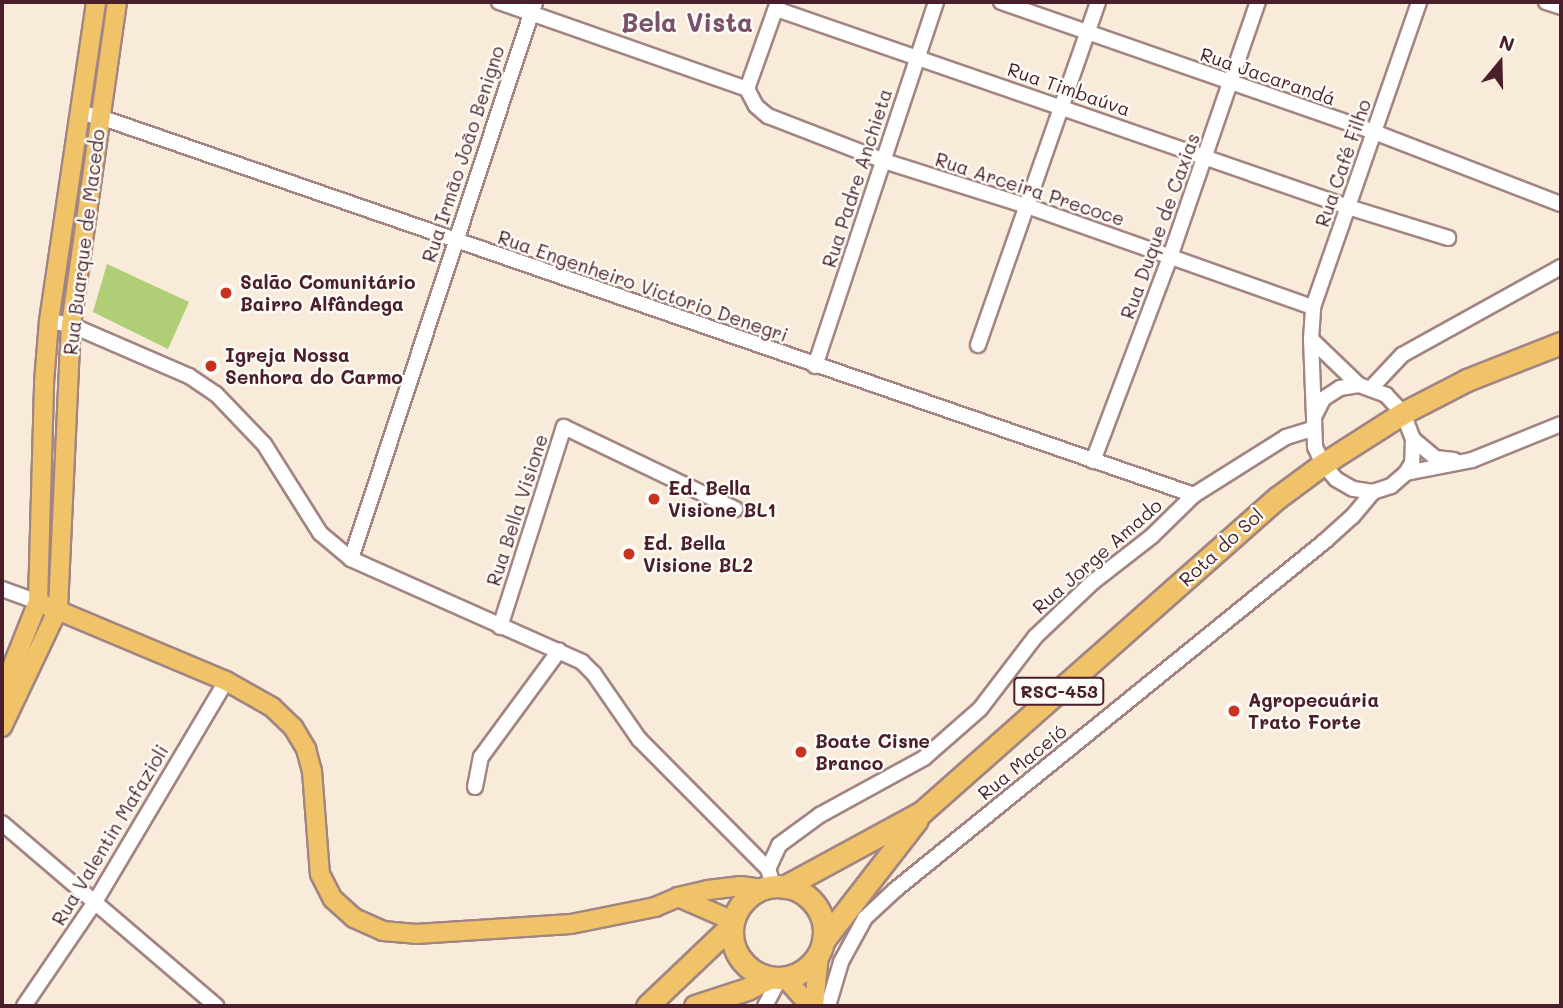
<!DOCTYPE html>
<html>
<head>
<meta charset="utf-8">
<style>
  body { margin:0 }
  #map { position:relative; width:1563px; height:1008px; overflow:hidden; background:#f9ebd9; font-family:Mali,sans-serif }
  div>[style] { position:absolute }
  .green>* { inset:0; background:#b0ce75 }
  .roads { filter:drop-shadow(2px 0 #a28582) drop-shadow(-2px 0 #a28582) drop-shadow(0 2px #a28582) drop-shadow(0 -2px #a28582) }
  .minor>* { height:14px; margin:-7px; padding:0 7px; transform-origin:7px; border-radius:7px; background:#fff }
  .major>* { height:18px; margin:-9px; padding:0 9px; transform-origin:9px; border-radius:9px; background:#f1c369 }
  .highway>* { height:21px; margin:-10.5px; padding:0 10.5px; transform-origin:10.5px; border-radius:10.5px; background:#f1c369 }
  .highway>.ring { margin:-10.5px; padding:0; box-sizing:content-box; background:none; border:21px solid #f1c369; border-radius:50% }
  .dots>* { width:19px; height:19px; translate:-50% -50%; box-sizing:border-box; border:4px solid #fdfcf7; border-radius:50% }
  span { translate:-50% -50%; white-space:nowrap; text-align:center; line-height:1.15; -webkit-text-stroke:5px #fdfcf7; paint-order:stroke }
  .shield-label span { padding:2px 5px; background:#fdfcf7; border:2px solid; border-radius:5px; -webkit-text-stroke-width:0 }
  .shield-label { font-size:18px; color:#4a1f2b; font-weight:700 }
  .street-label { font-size:19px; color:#4a1f2b }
  .poi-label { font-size:19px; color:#4a1f2b; font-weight:700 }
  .left { translate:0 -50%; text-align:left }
  .district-label { font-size:26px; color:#79516b; font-weight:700 }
  .frame { position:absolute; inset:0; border:4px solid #4a1f2b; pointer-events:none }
  .north { position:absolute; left:1465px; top:28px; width:70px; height:70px; -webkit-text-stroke:5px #fdfcf7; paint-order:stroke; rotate:19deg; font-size:19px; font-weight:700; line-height:28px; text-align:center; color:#4a1f2b }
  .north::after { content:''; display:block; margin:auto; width:24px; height:32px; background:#4a1f2b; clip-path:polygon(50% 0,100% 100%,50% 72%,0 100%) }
</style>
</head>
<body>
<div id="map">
  <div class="green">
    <i style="clip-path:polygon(107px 264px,189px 302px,168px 349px,93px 312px)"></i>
  </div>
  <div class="roads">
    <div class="minor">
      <i style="left:499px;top:2px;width:263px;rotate:19.3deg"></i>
      <i style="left:1001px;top:2px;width:395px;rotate:19.2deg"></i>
      <i style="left:1374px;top:132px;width:200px;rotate:21.1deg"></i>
      <i style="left:1546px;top:2px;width:16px;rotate:18deg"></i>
      <i style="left:776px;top:9px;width:605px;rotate:19.09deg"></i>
      <i style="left:1348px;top:207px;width:105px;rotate:17.2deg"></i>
      <i style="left:747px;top:89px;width:19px;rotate:62deg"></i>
      <i style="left:756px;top:106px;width:16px;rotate:40deg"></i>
      <i style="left:768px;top:116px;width:124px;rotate:21.2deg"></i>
      <i style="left:884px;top:161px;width:150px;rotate:17.5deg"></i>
      <i style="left:1027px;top:206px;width:303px;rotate:19.5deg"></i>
      <i style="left:747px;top:89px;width:92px;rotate:-70.4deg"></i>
      <i style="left:80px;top:113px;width:20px;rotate:11deg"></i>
      <i style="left:100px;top:117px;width:1157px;rotate:19.06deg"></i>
      <i style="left:49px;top:321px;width:22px;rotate:10deg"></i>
      <i style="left:71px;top:325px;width:129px;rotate:23.4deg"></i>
      <i style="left:189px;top:376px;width:32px;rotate:34deg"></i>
      <i style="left:216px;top:394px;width:69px;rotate:46.2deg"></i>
      <i style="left:264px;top:444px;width:105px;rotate:57.8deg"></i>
      <i style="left:320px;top:533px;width:40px;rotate:40deg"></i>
      <i style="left:351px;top:559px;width:253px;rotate:24deg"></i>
      <i style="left:582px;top:662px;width:17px;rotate:45deg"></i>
      <i style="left:594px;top:674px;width:79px;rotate:55.3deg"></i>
      <i style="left:639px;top:739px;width:183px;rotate:45.2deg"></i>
      <i style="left:768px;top:869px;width:19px;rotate:72deg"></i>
      <i style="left:1311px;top:339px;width:66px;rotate:43.8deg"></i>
      <i style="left:978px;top:345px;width:363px;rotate:-70.7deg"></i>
      <i style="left:815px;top:366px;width:384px;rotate:-71.6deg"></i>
      <i style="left:1359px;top:385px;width:29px;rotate:20deg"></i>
      <i style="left:1386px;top:395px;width:25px;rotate:47deg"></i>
      <i style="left:1403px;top:413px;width:28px;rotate:69deg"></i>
      <i style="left:1413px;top:439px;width:24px;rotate:92deg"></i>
      <i style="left:1412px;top:463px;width:12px;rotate:121deg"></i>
      <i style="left:1406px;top:473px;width:20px;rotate:139deg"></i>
      <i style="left:1391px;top:486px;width:19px;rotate:162deg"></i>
      <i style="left:1373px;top:492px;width:20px;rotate:-171deg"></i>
      <i style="left:1353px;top:489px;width:20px;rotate:-150deg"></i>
      <i style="left:1336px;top:479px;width:20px;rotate:-131deg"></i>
      <i style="left:1323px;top:464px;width:19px;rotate:-115deg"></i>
      <i style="left:1315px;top:447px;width:30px;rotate:-92deg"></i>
      <i style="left:1314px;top:417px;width:20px;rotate:-63deg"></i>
      <i style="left:1323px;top:399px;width:20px;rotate:-33deg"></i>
      <i style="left:1340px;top:388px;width:19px;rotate:-9deg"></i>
      <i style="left:1372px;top:387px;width:44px;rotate:-46.8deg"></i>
      <i style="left:1402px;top:355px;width:182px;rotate:-29deg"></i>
      <i style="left:1314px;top:417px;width:78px;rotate:-92.2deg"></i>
      <i style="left:1311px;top:339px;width:32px;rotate:-86deg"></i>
      <i style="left:1313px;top:307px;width:323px;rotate:-70.8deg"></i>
      <i style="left:1413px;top:439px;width:30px;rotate:40deg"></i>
      <i style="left:1436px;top:458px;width:18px;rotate:6deg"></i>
      <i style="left:1093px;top:461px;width:218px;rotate:-69.3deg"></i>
      <i style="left:1170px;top:257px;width:270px;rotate:-71deg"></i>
      <i style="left:1406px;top:473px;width:67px;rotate:-11.1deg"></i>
      <i style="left:1472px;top:460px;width:96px;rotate:-22deg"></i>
      <i style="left:351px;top:559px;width:587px;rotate:-71.72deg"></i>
      <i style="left:2px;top:589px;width:38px;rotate:20deg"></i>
      <i style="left:500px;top:627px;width:210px;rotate:-72.3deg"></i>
      <i style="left:564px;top:427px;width:190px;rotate:25.6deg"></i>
      <i style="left:475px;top:787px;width:31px;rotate:-79deg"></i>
      <i style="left:481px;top:757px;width:132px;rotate:-53.7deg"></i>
      <i style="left:2px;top:823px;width:282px;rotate:40.5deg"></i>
      <i style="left:768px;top:869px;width:26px;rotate:-65deg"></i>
      <i style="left:779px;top:845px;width:51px;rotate:-36.2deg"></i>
      <i style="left:820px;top:815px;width:119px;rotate:-28.7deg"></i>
      <i style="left:924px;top:758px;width:74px;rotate:-41.2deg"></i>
      <i style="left:980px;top:709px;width:91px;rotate:-52.6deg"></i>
      <i style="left:1035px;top:637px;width:80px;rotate:-43.5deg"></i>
      <i style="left:1093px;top:582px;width:75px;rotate:-37.9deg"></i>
      <i style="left:1152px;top:536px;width:59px;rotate:-44.3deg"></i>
      <i style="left:1194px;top:495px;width:109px;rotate:-32.2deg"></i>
      <i style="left:1286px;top:437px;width:28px;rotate:-17deg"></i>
      <i style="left:24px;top:1006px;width:126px;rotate:-55.7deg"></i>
      <i style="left:95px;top:902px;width:257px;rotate:-59.3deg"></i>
      <i style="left:765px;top:1006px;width:32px;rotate:-62deg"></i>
      <i style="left:828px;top:1006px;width:46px;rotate:-73.5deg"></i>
      <i style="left:841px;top:962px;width:50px;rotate:-61.4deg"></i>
      <i style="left:865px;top:918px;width:41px;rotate:-43deg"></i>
      <i style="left:895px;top:890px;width:554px;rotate:-39.06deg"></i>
      <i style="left:1325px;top:541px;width:36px;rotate:-42deg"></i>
      <i style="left:1352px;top:517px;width:33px;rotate:-50deg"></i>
    </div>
    <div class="major">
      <i style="left:38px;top:602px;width:204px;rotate:22.8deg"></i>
      <i style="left:226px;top:681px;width:53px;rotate:29.5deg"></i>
      <i style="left:272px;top:707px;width:29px;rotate:44deg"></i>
      <i style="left:293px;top:727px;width:26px;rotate:59deg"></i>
      <i style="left:306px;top:749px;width:23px;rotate:75deg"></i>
      <i style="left:312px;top:771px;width:103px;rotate:85.6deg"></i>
      <i style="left:320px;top:874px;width:28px;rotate:63deg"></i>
      <i style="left:333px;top:899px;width:28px;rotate:42deg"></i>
      <i style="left:354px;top:918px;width:32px;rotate:24deg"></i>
      <i style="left:383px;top:931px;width:33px;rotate:5deg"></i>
      <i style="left:416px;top:934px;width:155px;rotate:-3.7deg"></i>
      <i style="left:571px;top:924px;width:86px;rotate:-11.4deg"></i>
      <i style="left:655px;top:907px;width:25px;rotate:-23deg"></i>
      <i style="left:678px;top:897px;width:31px;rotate:-13deg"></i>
      <i style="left:708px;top:890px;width:33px;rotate:-7deg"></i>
      <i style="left:741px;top:886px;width:22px;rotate:8deg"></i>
      <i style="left:2px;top:692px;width:97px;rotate:-68.2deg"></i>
      <i style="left:38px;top:602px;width:220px;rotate:-88.4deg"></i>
      <i style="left:44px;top:382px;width:61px;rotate:-85.3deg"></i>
      <i style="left:49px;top:321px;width:322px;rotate:-81.6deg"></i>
      <i style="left:2px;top:727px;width:131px;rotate:-64.6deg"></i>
      <i style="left:58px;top:609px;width:284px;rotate:-87.4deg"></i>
      <i style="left:71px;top:325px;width:326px;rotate:-81.9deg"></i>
      <i style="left:678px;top:897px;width:60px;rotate:23.6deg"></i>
      <i style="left:785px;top:978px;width:38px;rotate:48deg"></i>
      <i style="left:814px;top:1006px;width:52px;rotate:-84.5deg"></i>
    </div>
    <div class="highway">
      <i class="ring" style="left:732px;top:886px;width:71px;height:71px"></i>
      <i style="left:784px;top:887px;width:157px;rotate:-28.5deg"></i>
      <i style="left:922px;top:812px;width:474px;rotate:-41.5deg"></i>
      <i style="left:1277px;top:498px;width:57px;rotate:-36.5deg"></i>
      <i style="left:1323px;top:464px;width:95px;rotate:-32.5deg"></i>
      <i style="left:1403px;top:413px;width:72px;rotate:-27.3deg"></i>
      <i style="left:1467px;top:380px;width:101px;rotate:-21.5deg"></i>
      <i style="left:823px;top:941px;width:153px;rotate:-52.2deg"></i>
      <i style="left:647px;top:1006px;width:117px;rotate:-43.6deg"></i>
      <i style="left:695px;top:1006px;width:55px;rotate:-18.1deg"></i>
      <i style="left:747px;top:989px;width:25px;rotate:-27deg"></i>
    </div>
  </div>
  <div class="dots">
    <i style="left:226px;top:293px;background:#c8321e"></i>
    <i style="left:211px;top:366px;background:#c8321e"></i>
    <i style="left:654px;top:499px;background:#c8321e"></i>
    <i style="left:629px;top:554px;background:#c8321e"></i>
    <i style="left:1234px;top:711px;background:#c8321e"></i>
    <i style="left:801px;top:752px;background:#c8321e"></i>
  </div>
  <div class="shield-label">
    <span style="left:1059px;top:691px">RSC-453</span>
  </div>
  <div class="street-label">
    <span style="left:1268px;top:76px;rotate:19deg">Rua Jacarandá</span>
    <span style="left:1069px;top:89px;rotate:19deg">Rua Timbaúva</span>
    <span style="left:463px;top:154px;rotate:-72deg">Rua Irmão João Benigno</span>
    <span style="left:1343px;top:163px;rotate:-71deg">Rua Café Filho</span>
    <span style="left:857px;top:178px;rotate:-72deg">Rua Padre Anchieta</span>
    <span style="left:1030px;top:189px;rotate:18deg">Rua Arceira Precoce</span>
    <span style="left:1160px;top:226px;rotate:-70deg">Rua Duque de Caxias</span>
    <span style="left:84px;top:242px;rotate:-83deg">Rua Buarque de Macedo</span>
    <span style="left:643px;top:286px;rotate:19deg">Rua Engenheiro Victorio Denegri</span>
    <span style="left:517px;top:510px;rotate:-72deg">Rua Bella Visione</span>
    <span style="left:1221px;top:547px;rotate:-42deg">Rota do Sol</span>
    <span style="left:1097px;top:556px;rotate:-41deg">Rua Jorge Amado</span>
    <span style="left:1022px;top:762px;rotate:-39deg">Rua Maceió</span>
    <span style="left:110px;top:835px;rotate:-59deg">Rua Valentin Mafazioli</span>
  </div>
  <div class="poi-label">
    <span class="left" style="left:240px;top:293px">Salão Comunitário<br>Bairro Alfândega</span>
    <span class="left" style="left:225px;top:366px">Igreja Nossa<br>Senhora do Carmo</span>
    <span class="left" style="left:668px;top:499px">Ed. Bella<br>Visione BL1</span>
    <span class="left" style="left:643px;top:554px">Ed. Bella<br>Visione BL2</span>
    <span class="left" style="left:1248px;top:711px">Agropecuária<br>Trato Forte</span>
    <span class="left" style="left:815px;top:752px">Boate Cisne<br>Branco</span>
  </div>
  <div class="district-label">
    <span style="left:687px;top:23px">Bela Vista</span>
  </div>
  <div class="frame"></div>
  <div class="north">N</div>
</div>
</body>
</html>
